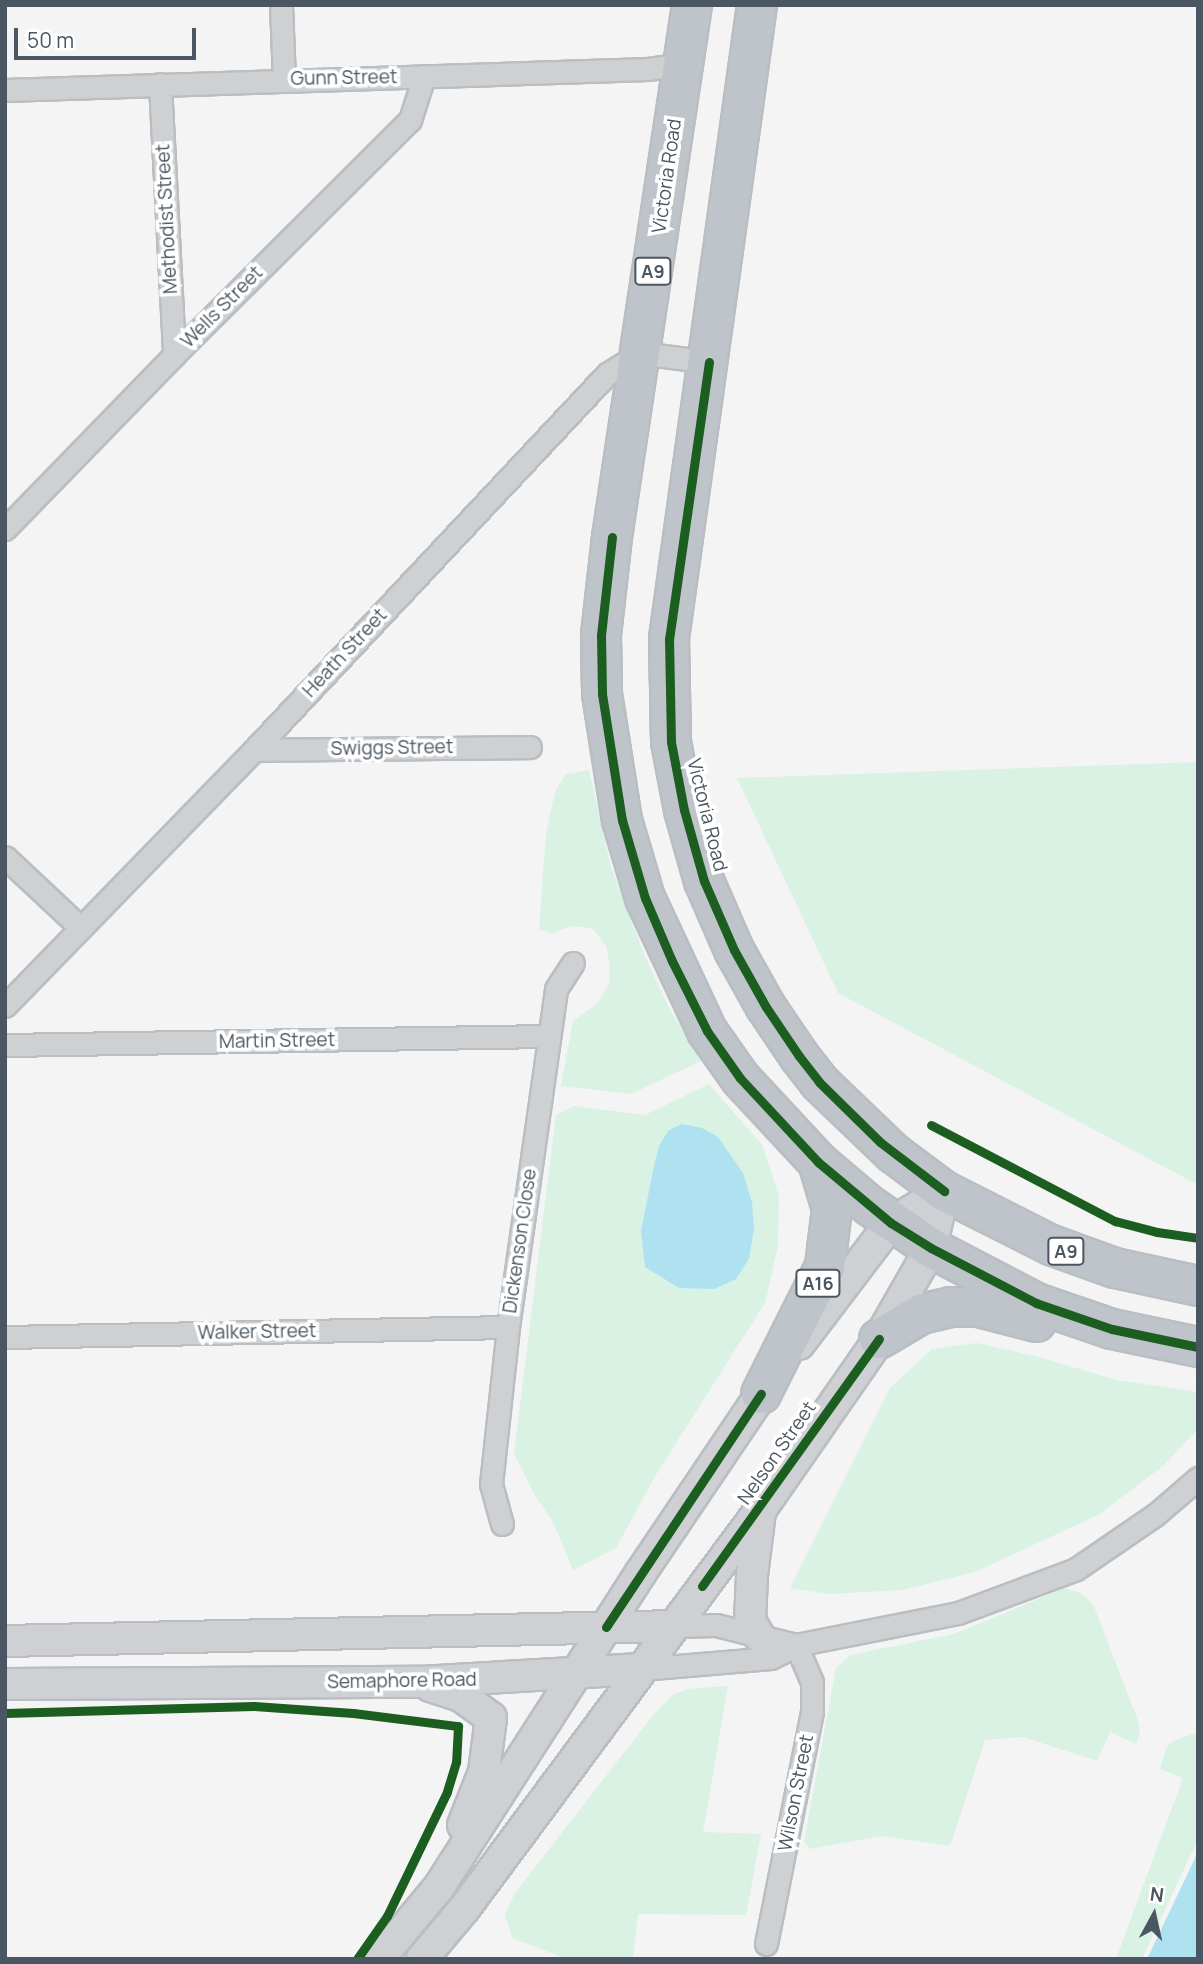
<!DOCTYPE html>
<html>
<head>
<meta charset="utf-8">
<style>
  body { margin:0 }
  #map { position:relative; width:1203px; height:1964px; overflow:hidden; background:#f4f4f4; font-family:Manrope,sans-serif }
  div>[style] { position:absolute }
  .green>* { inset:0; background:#d9f2e3 }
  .water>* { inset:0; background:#aee2f0 }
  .roads { filter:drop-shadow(2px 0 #b9bec3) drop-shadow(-2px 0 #b9bec3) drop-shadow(0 2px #b9bec3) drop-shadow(0 -2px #b9bec3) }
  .street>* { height:21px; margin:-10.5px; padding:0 10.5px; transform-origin:10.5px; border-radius:10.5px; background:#ced0d2 }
  .secondary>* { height:30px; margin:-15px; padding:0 15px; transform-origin:15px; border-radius:15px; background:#ced0d4 }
  .highway>* { height:38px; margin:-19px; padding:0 19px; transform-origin:19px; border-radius:19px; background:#bec4c9 }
  .cycleway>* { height:9px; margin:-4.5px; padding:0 4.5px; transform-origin:4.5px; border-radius:4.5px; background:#1b5e20 }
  span { translate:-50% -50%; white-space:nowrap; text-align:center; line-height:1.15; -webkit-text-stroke:7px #fff; paint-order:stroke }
  .shield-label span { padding:2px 5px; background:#fff; border:2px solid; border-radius:5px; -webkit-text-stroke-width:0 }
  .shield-label { font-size:18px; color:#4a5661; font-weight:700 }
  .street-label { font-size:19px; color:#4a5661 }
  .frame { position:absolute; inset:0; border:7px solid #4a5661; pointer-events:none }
  .north { position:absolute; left:1119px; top:1880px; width:70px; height:70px; -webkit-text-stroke:5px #fff; paint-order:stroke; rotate:8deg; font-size:19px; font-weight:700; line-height:28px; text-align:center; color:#4a5661 }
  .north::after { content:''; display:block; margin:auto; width:24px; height:32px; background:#4a5661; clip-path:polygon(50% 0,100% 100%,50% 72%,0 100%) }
  .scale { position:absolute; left:14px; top:28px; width:182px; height:32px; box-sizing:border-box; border:4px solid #4a5661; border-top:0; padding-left:9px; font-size:21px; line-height:24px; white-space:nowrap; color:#4a5661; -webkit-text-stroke:5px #fff; paint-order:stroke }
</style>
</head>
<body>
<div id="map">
  <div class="green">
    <i style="clip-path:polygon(1198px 762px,1198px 1185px,838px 993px,737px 778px)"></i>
    <i style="clip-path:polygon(589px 770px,611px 867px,644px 954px,669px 1008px,701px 1061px,631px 1094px,561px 1086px,573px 1021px,597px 1004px,609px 984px,610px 966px,606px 946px,592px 928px,571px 926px,552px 934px,539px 929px,546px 833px,555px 792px,566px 774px)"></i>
    <i style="clip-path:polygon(709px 1084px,763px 1146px,779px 1197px,778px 1246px,765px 1303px,657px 1473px,616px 1548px,573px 1570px,553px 1522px,534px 1494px,514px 1453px,556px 1115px,574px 1106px,645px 1115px)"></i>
    <i style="clip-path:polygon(977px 1343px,1035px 1356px,1117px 1380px,1198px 1392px,1198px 1429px,1164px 1465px,1098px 1515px,975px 1572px,903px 1590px,829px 1594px,790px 1588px,890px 1388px,932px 1349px)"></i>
    <i style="clip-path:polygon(1065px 1588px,1081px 1593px,1093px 1604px,1137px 1718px,1140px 1730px,1136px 1744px,1110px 1732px,1097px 1761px,1023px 1737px,985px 1740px,950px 1846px,881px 1836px,810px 1849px,804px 1842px,836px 1668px,850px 1655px,954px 1634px)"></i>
    <i style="clip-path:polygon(728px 1686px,703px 1832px,761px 1834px,746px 1915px,638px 1914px,633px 1959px,567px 1959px,512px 1938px,505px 1915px,515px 1893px,654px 1714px,674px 1694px,688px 1689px)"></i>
    <i style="clip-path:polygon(1193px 1734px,1198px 1734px,1198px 1839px,1142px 1959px,1116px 1959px,1183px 1778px,1160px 1769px,1167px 1747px,1173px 1741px)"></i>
  </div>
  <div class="water">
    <i style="clip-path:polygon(682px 1124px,702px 1128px,718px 1137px,743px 1173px,752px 1202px,754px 1229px,749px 1259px,736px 1279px,714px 1289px,679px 1288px,645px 1267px,641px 1231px,655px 1161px,660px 1144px,669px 1130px)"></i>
    <i style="clip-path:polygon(1198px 1852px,1198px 1959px,1147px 1959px)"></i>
  </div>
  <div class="roads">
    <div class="street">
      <i style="left:281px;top:5px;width:74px;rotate:87.7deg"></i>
      <i style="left:160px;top:84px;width:271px;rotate:87deg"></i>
      <i style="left:5px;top:90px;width:643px;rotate:-1.87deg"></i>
      <i style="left:648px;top:69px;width:35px;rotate:-8deg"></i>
      <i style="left:5px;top:529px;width:243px;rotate:-45.8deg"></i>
      <i style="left:174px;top:355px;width:333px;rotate:-44.9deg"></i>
      <i style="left:410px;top:120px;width:46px;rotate:-72.3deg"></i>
      <i style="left:254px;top:750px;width:276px;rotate:-0.6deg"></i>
      <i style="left:5px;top:857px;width:104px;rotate:43.1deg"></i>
      <i style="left:5px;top:1006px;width:357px;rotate:-45.8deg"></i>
      <i style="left:254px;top:750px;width:516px;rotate:-46.81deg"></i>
      <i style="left:607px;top:374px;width:40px;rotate:-32deg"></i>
      <i style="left:641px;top:353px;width:69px;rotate:7.5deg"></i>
      <i style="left:5px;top:1045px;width:543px;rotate:-0.95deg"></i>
      <i style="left:5px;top:1337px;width:503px;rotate:-1.14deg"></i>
      <i style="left:502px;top:1524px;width:41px;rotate:-105.4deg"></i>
      <i style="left:491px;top:1484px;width:158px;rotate:-83.8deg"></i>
      <i style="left:508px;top:1327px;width:341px;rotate:-81.9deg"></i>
      <i style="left:556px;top:989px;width:31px;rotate:-57deg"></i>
      <i style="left:674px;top:1626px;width:42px;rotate:-1.4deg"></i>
      <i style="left:716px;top:1625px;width:82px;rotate:14deg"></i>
      <i style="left:641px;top:1669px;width:130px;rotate:-4.8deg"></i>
      <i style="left:771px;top:1658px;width:28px;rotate:-27deg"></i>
      <i style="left:796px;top:1645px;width:165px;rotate:-11.2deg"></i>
      <i style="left:958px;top:1613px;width:126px;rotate:-20.4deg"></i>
      <i style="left:1076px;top:1569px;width:96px;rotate:-34.4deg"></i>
      <i style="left:1155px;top:1515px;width:57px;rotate:-40.7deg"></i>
      <i style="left:766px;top:1944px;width:237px;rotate:-78.8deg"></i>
      <i style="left:812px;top:1712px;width:30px;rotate:-90deg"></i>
      <i style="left:812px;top:1682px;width:40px;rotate:-113.4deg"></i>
    </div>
    <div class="secondary">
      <i style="left:799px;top:1344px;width:152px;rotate:-52.8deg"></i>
      <i style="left:891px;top:1223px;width:62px;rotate:-31.1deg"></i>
      <i style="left:759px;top:1636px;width:17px;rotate:-121deg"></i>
      <i style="left:750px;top:1621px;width:46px;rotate:-87.5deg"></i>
      <i style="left:752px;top:1575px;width:64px;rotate:-82.8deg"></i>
      <i style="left:5px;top:1641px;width:669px;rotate:-1.28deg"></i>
      <i style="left:5px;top:1684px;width:415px;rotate:-0.3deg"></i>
      <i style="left:420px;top:1682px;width:221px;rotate:-3.4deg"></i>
      <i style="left:430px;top:1686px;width:33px;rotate:18deg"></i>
      <i style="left:461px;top:1696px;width:37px;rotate:36deg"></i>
      <i style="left:491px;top:1718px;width:54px;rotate:97.4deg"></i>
      <i style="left:484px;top:1772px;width:57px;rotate:111.6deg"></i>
      <i style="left:379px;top:1959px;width:94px;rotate:-50.2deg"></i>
      <i style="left:439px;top:1887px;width:372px;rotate:-57.3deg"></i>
      <i style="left:640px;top:1574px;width:238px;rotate:-56deg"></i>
      <i style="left:422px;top:1959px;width:65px;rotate:-50deg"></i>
      <i style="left:464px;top:1909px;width:498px;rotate:-53.4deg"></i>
      <i style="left:761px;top:1509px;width:207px;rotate:-55.2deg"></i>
      <i style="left:879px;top:1339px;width:105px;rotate:-60.3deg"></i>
      <i style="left:931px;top:1248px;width:58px;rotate:-77.2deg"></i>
    </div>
    <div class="highway">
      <i style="left:692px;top:5px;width:538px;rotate:98.55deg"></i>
      <i style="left:612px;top:537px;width:99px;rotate:96.4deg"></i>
      <i style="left:601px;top:635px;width:59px;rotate:89deg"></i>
      <i style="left:602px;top:694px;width:128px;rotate:81deg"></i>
      <i style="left:622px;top:820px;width:81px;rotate:73.6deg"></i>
      <i style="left:645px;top:898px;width:147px;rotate:65deg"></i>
      <i style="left:707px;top:1031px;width:57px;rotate:54.9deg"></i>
      <i style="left:740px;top:1078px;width:115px;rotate:47.1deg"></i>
      <i style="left:818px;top:1162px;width:68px;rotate:40.2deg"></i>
      <i style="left:870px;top:1206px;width:74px;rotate:34.5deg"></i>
      <i style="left:931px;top:1248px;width:119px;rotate:27.6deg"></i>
      <i style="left:1036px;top:1303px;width:80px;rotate:18.9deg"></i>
      <i style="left:1112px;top:1329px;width:88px;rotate:11.8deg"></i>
      <i style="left:757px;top:5px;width:639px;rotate:97.91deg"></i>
      <i style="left:669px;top:638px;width:104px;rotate:88.9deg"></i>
      <i style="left:671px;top:742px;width:69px;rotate:79.2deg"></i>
      <i style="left:684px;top:810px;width:74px;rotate:74.3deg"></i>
      <i style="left:704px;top:881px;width:75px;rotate:66.5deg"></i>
      <i style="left:734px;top:950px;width:65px;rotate:60.7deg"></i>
      <i style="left:766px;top:1007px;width:59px;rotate:56deg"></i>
      <i style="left:799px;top:1056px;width:33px;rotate:52deg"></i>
      <i style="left:819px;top:1082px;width:103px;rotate:43.8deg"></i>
      <i style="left:893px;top:1153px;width:64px;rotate:36.7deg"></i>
      <i style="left:944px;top:1191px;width:120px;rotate:26.8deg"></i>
      <i style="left:1051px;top:1245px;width:68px;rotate:19.8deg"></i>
      <i style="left:1115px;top:1268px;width:85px;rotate:12.2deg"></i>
      <i style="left:879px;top:1339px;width:49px;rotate:-30.8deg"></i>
      <i style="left:921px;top:1314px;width:31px;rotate:-13deg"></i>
      <i style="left:951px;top:1307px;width:28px"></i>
      <i style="left:979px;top:1307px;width:59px;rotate:14.7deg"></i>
      <i style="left:761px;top:1394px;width:143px;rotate:-63.4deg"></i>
      <i style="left:825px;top:1266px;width:57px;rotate:-83deg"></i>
      <i style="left:832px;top:1209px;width:49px;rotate:-106.6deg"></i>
    </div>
  </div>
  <div class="cycleway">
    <i style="left:709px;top:362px;width:279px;rotate:98.2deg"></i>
    <i style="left:669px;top:638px;width:104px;rotate:88.9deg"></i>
    <i style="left:671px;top:742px;width:69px;rotate:79.2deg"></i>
    <i style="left:684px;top:810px;width:74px;rotate:74.3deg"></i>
    <i style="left:704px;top:881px;width:75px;rotate:66.5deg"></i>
    <i style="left:734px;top:950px;width:65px;rotate:60.7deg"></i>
    <i style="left:766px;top:1007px;width:59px;rotate:56deg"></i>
    <i style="left:799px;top:1056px;width:33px;rotate:52deg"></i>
    <i style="left:819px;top:1082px;width:86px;rotate:44.5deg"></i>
    <i style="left:880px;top:1142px;width:81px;rotate:37.4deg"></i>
    <i style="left:612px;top:537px;width:99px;rotate:96.4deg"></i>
    <i style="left:601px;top:635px;width:59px;rotate:89deg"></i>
    <i style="left:602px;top:694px;width:128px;rotate:81deg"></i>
    <i style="left:622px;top:820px;width:81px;rotate:73.6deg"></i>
    <i style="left:645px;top:898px;width:69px;rotate:66.8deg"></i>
    <i style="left:672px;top:961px;width:78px;rotate:63.4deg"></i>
    <i style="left:707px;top:1031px;width:57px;rotate:54.9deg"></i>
    <i style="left:740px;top:1078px;width:115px;rotate:47.1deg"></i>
    <i style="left:818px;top:1162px;width:95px;rotate:39.9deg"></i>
    <i style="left:891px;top:1223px;width:47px;rotate:32deg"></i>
    <i style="left:931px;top:1248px;width:119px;rotate:27.6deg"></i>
    <i style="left:1036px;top:1303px;width:80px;rotate:18.9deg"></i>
    <i style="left:1112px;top:1329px;width:88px;rotate:11.8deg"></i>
    <i style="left:931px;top:1125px;width:208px;rotate:27.6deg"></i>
    <i style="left:1115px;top:1221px;width:43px;rotate:14.7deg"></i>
    <i style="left:1157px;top:1232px;width:41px;rotate:8.3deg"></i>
    <i style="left:702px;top:1586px;width:304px;rotate:-54.4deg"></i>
    <i style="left:606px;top:1627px;width:280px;rotate:-56.4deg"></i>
    <i style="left:5px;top:1713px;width:249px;rotate:-1.6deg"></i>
    <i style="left:254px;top:1706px;width:99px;rotate:4deg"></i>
    <i style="left:353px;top:1713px;width:106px;rotate:7.1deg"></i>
    <i style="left:458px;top:1726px;width:36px;rotate:93deg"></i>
    <i style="left:456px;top:1762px;width:31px;rotate:107deg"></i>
    <i style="left:447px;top:1792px;width:138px;rotate:115.8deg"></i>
    <i style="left:387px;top:1916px;width:52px;rotate:124.9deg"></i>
  </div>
  <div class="shield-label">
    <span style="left:653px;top:271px">A9</span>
    <span style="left:1066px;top:1251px">A9</span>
    <span style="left:818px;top:1283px">A16</span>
  </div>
  <div class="street-label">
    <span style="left:344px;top:78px;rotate:-1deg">Gunn Street</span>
    <span style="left:667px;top:176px;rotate:-82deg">Victoria Road</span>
    <span style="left:167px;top:219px;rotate:-93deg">Methodist Street</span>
    <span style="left:222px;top:307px;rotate:-45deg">Wells Street</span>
    <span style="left:345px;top:653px;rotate:-47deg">Heath Street</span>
    <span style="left:392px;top:748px;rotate:-1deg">Swiggs Street</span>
    <span style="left:707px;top:815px;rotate:76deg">Victoria Road</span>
    <span style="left:277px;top:1041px;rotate:-1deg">Martin Street</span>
    <span style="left:520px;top:1241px;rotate:-82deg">Dickenson Close</span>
    <span style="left:257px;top:1332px;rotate:-1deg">Walker Street</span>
    <span style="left:777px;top:1453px;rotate:-55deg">Nelson Street</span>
    <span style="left:402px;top:1681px;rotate:-1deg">Semaphore Road</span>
    <span style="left:796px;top:1793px;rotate:-79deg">Wilson Street</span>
  </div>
  <div class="frame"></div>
  <div class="north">N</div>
  <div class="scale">50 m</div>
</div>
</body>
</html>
